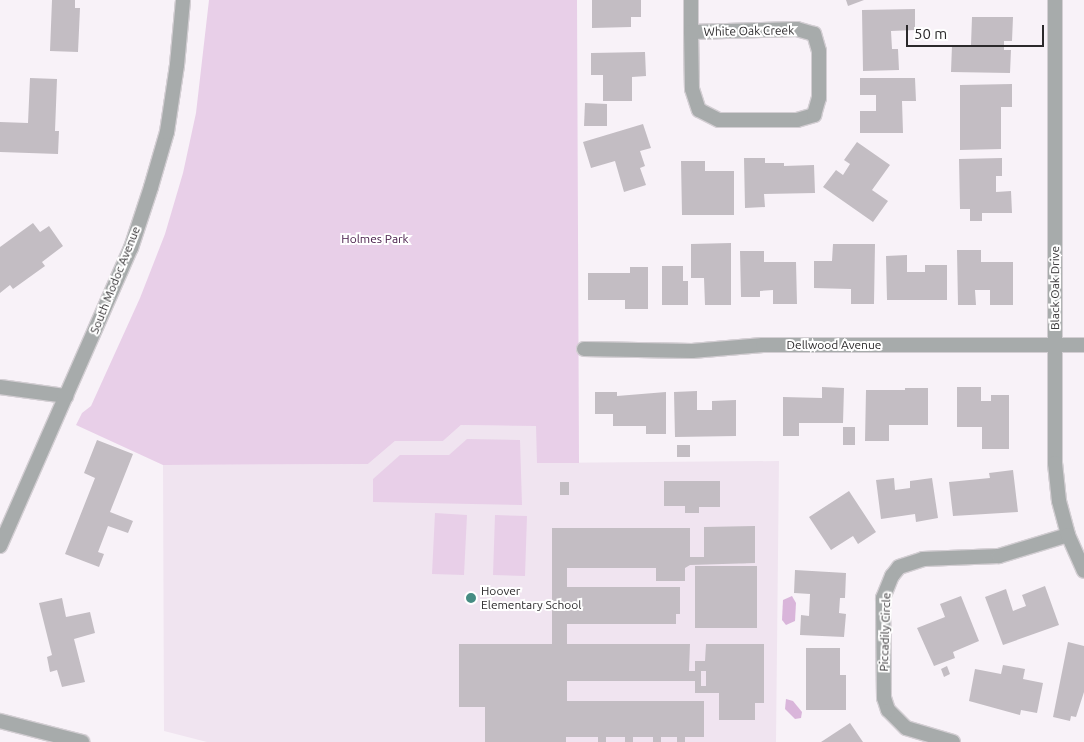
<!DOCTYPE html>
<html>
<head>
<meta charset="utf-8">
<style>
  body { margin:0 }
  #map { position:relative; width:1084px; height:742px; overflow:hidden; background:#f8f2f8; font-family:Ubuntu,sans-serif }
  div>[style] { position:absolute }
  .built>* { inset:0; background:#f0e4f0 }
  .green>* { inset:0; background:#e8cfe8 }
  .water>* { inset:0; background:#d9b5da }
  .building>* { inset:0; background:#c3bdc3 }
  .roads { filter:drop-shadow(1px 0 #d3ced3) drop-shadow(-1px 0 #d3ced3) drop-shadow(0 1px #d3ced3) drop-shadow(0 -1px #d3ced3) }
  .minor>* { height:14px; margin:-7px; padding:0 7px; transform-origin:7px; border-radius:7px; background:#a7abab }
  .tertiary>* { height:14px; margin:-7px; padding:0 7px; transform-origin:7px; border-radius:7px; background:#a7abab }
  .dots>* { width:14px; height:14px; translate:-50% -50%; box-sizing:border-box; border:2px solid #fff; border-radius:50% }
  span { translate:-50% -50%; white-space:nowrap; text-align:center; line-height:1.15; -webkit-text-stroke:4px #fff; paint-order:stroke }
  .street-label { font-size:12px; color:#2b292b }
  .park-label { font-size:12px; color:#421644 }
  .poi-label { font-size:12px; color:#2b292b }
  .left { translate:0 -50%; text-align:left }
  .scale { position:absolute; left:906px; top:25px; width:138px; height:22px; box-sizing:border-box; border:2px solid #2b292b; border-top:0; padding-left:6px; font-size:15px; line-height:18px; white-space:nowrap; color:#2b292b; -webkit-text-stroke:4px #fff; paint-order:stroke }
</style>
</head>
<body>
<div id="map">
  <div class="built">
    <i style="clip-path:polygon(461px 425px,537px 426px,538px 463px,779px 461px,776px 742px,207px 742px,164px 731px,163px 465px,368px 464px,395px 441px,443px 441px)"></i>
  </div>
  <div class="green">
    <i style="clip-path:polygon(209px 0,577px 0,579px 463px,537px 463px,536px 426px,461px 425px,443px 441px,395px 441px,368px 464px,163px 465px,76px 425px,82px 413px,91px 406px,140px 298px,165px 234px,183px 173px,196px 113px)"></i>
    <i style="clip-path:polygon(467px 439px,520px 440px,522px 505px,373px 502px,373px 479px,400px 455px,449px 455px)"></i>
    <i style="clip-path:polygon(435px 513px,467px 515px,464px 575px,432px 574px)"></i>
    <i style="clip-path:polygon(495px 515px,527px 516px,525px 576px,493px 575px)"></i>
  </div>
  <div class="water">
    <i style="clip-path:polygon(792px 596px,796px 603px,795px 621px,786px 625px,782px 620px,783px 600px)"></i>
    <i style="clip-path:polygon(786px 699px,793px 701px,802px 712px,801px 718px,795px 719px,785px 709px)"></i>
  </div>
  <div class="building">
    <i style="clip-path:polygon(52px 0,75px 0,75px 8px,80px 8px,78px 52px,50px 51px)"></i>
    <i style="clip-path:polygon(592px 0,641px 0,641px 17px,631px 17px,631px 27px,592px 28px)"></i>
    <i style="clip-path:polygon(846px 0,864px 0,848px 6px)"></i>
    <i style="clip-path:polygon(915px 9px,915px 30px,891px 31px,892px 49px,898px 49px,899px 70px,863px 71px,862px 10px)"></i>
    <i style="clip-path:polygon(972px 17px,1013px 17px,1012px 41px,1004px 41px,1004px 50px,1011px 50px,1010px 73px,951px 72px,952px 45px,971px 45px)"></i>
    <i style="clip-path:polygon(645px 52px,646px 76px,632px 77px,632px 101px,603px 101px,603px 75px,591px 75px,591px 53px)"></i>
    <i style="clip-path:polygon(30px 78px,57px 79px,55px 131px,59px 131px,58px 154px,0 152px,0 122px,28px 123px)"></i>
    <i style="clip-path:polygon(860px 78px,915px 78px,916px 101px,902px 101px,903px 133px,860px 133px,860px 111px,876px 111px,876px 95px,860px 95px)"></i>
    <i style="clip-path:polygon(1012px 84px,1012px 107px,1001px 107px,1001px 149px,960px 150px,960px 85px)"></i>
    <i style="clip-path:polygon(585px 103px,607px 104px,607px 126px,584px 126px)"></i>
    <i style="clip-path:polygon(643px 124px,651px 148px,640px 151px,645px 166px,640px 168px,646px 185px,624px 192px,615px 161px,591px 168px,583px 142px)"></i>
    <i style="clip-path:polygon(857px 142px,890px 165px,872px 190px,888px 201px,873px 222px,823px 187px,836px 170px,843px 175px,850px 164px,844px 160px)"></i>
    <i style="clip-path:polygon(744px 158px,765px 158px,765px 163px,784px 163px,784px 166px,814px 165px,815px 193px,764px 194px,765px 207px,745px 208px)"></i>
    <i style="clip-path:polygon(1002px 158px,1002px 176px,996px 176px,996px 192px,1011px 191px,1012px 213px,982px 213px,982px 221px,970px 221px,970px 209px,960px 209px,959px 159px)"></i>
    <i style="clip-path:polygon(681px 161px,705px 161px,705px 171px,734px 171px,734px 215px,682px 215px)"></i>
    <i style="clip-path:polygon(33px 223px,40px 232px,49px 226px,63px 246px,42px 262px,45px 266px,13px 289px,10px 285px,0 293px,0 247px)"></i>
    <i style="clip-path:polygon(731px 243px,731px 305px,705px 305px,704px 278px,691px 278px,691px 244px)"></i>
    <i style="clip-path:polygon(833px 244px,875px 244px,874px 304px,851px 304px,851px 289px,814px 288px,814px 261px,832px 261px)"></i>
    <i style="clip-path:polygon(957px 250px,981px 250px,981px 262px,1013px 262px,1013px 305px,990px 305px,990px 290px,975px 290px,976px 305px,958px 305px)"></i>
    <i style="clip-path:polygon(740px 251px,764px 251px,764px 262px,796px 262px,797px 304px,773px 304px,773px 290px,760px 291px,760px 297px,741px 297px)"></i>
    <i style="clip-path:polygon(907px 255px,907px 272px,925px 272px,925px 265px,947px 265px,947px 300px,887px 300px,886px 256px)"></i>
    <i style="clip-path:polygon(662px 266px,683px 266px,683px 281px,688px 281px,688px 305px,662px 305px)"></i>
    <i style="clip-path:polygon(630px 267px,648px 267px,648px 309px,625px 309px,625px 300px,588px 300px,588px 273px,630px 273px)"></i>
    <i style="clip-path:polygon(822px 387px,844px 388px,843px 423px,799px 423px,799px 436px,783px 436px,783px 397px,822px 398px)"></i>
    <i style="clip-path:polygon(957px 387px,981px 387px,981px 401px,991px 401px,991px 395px,1009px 395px,1009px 449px,982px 449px,982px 427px,957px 427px)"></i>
    <i style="clip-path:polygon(905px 388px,928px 388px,928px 425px,889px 425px,889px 441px,865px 441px,866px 390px,905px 390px)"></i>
    <i style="clip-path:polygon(697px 391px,697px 410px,712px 410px,712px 401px,736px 400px,736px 436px,675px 437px,674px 392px)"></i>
    <i style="clip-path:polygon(595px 392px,617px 392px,617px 396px,666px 392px,666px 434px,646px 434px,646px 426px,613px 426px,613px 414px,595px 414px)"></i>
    <i style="clip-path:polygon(843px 427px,855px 427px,855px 445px,843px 445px)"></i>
    <i style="clip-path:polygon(97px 440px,133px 454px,110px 512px,133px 521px,128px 533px,108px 526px,98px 552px,104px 554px,99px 567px,65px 554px,95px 478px,84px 473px)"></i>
    <i style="clip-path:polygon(677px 445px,690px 445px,690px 457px,677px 457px)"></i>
    <i style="clip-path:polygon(1013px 470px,1018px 512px,953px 516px,949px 482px,990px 478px,989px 473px)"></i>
    <i style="clip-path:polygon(894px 478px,895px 490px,910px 488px,910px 481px,932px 478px,938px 518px,916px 522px,915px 514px,881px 519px,876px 480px)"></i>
    <i style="clip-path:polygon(664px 481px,720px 481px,720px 507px,699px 507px,699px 513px,685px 513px,685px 506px,664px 506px)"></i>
    <i style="clip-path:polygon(560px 482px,569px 482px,569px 495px,560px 495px)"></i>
    <i style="clip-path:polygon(849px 491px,876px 532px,858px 544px,853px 536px,831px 550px,809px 517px)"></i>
    <i style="clip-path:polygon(evenodd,755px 526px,755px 563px,690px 565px,685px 568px,685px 581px,656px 581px,656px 568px,567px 568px,567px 587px,680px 587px,680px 614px,676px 614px,676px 624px,567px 624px,567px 644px,690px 644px,689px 671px,695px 671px,695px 661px,705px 661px,706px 644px,764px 644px,764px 703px,755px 703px,755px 720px,719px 720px,719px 693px,695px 693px,695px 681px,567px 681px,567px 701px,704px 701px,704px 737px,685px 737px,685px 742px,677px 742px,677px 737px,661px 737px,661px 742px,653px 742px,653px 737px,633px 737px,633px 742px,625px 742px,625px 737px,606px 737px,606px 742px,598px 742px,598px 737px,566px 737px,566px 742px,485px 742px,485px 707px,459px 707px,459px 644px,552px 644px,552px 528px,690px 528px,690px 557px,704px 557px,704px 527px,755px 526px,701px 671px,706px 671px,706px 686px,701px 686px,701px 671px)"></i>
    <i style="clip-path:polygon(695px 566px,757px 566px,757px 628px,695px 628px)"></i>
    <i style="clip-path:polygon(795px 570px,846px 573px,845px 598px,840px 598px,839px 613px,846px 614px,844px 637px,800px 635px,801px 615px,809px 616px,810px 594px,794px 593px)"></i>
    <i style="clip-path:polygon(1045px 586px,1059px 625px,1003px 645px,985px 597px,1006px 589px,1013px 611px,1026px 606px,1022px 595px)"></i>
    <i style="clip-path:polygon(961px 596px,979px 641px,953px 652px,955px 658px,934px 666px,917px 628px,945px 617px,940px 604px)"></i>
    <i style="clip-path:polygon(62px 598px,66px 617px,90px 612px,95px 633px,74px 639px,85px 682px,62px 687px,57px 670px,50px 672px,47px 657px,52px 655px,39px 603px)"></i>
    <i style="clip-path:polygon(1068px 642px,1084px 646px,1084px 692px,1076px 717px,1071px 716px,1070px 721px,1053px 717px)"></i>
    <i style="clip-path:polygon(806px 648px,840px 648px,840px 675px,846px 675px,846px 710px,806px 710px)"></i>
    <i style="clip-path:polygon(1003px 665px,1025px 669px,1023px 679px,1043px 683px,1037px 713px,1021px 710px,1020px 715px,969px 701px,975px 669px,1001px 674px)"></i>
    <i style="clip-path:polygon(947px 666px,950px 674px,944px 677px,941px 669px)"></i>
    <i style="clip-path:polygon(850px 723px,863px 742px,821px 742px)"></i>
  </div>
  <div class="roads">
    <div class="minor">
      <i style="left:691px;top:0;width:32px;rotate:90deg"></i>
      <i style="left:691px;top:32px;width:57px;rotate:89deg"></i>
      <i style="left:692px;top:89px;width:22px;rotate:72deg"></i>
      <i style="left:699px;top:110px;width:22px;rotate:27deg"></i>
      <i style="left:719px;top:120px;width:78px"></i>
      <i style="left:797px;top:120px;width:18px;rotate:-16deg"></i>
      <i style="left:814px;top:115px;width:18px;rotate:-74deg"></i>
      <i style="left:819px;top:98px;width:47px;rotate:-90deg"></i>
      <i style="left:819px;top:51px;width:18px;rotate:-106deg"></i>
      <i style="left:814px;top:34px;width:18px;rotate:-164deg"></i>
      <i style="left:797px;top:29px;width:106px;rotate:178.4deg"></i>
      <i style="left:584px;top:349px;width:108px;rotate:1.1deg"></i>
      <i style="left:692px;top:351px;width:71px;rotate:-4.8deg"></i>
      <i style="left:763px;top:345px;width:321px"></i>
      <i style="left:0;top:387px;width:67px;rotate:7.8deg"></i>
      <i style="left:0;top:546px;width:326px;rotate:-66.3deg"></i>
      <i style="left:131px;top:248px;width:64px;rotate:-71.8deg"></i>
      <i style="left:151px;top:187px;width:57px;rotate:-73.8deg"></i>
      <i style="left:167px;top:132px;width:68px;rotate:-81.5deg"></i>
      <i style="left:177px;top:65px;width:65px;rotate:-84.7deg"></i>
      <i style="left:953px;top:742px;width:49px;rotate:-163.4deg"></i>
      <i style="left:906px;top:728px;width:25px;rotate:-135deg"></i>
      <i style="left:888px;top:710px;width:13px;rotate:-108deg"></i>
      <i style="left:884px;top:698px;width:100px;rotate:-90.6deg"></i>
      <i style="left:883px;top:598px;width:24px;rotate:-68deg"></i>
      <i style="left:892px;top:576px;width:11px;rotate:-52deg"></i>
      <i style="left:899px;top:567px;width:25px;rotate:-18deg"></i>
      <i style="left:923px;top:559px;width:76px;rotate:-2.3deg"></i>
      <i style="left:999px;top:556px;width:72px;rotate:-16.9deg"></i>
    </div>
    <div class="tertiary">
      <i style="left:1055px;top:0;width:463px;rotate:90deg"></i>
      <i style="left:1055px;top:463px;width:38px;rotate:84deg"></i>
      <i style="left:1059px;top:501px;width:35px;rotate:75deg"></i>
      <i style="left:1068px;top:535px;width:39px;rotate:66deg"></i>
      <i style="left:0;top:721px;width:85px;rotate:14.4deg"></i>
    </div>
  </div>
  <div class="dots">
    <i style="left:471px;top:598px;background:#468c83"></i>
  </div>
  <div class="street-label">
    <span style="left:749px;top:31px;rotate:-1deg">White Oak Creek</span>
    <span style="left:115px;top:280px;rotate:-68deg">South Modoc Avenue</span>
    <span style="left:1055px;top:288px;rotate:-90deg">Black Oak Drive</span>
    <span style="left:834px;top:345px">Dellwood Avenue</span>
    <span style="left:885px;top:632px;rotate:-88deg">Piccadily Circle</span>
  </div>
  <div class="park-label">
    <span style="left:375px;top:239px">Holmes Park</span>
  </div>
  <div class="poi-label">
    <span class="left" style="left:481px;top:598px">Hoover<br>Elementary School</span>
  </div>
  <div class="scale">50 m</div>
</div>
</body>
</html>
